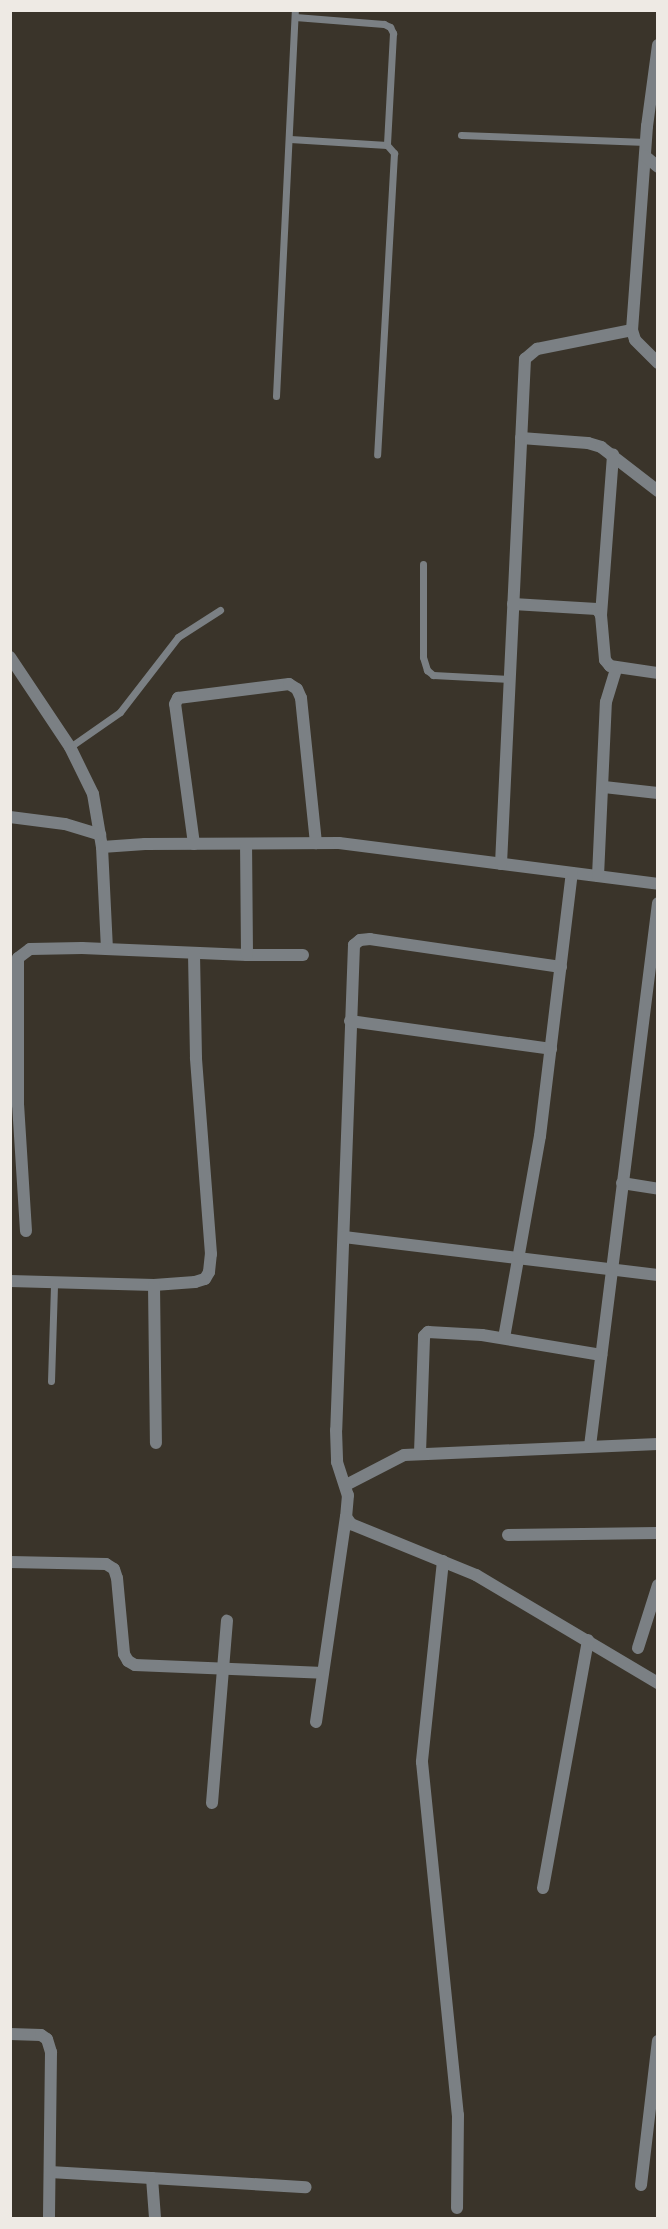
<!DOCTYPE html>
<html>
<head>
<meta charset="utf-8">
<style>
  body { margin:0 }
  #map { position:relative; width:668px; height:2229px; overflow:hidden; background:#3a342a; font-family:"Source Serif 4",serif }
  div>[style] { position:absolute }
  .lane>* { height:7px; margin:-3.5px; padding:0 3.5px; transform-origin:3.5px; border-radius:3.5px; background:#7b8084 }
  .street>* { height:12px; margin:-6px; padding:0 6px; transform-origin:6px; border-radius:6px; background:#7b8084 }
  span { translate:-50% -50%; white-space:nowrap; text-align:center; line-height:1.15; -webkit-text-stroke:4.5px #302a21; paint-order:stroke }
  .frame { position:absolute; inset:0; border:12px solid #eeeae4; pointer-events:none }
</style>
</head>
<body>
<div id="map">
  <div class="lane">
    <i style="left:295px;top:17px;width:89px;rotate:4.5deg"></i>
    <i style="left:384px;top:24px;width:7px;rotate:27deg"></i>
    <i style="left:390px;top:27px;width:7px;rotate:63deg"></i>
    <i style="left:393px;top:33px;width:112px;rotate:93.1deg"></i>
    <i style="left:461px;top:135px;width:185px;rotate:2.2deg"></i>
    <i style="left:290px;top:139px;width:97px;rotate:3.5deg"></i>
    <i style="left:387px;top:145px;width:11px;rotate:49deg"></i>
    <i style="left:394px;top:153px;width:302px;rotate:93.2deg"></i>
    <i style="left:276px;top:396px;width:386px;rotate:-87.2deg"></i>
    <i style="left:423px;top:564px;width:93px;rotate:90deg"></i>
    <i style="left:423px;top:657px;width:14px;rotate:73deg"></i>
    <i style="left:427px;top:670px;width:8px;rotate:40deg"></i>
    <i style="left:433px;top:675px;width:77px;rotate:3deg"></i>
    <i style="left:70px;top:747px;width:61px;rotate:-35deg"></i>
    <i style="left:120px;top:712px;width:95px;rotate:-52.3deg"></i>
    <i style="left:178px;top:637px;width:50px;rotate:-32.7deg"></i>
    <i style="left:51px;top:1381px;width:98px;rotate:-88.2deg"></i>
  </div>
  <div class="street">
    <i style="left:658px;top:45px;width:82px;rotate:97.7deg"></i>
    <i style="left:647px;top:126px;width:205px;rotate:94.2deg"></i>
    <i style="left:632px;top:330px;width:10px;rotate:73deg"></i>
    <i style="left:635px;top:340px;width:33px;rotate:45deg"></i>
    <i style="left:645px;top:156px;width:17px;rotate:40deg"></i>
    <i style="left:521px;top:438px;width:67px;rotate:4.3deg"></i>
    <i style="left:588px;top:443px;width:14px;rotate:17deg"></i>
    <i style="left:601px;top:447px;width:72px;rotate:37.7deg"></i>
    <i style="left:513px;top:604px;width:84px;rotate:3.4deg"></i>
    <i style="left:597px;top:609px;width:7px;rotate:56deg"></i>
    <i style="left:601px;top:615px;width:45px;rotate:84.9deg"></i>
    <i style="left:605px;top:660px;width:8px;rotate:50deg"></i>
    <i style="left:610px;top:666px;width:49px;rotate:8.3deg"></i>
    <i style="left:601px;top:615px;width:161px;rotate:-85.7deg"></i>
    <i style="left:10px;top:657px;width:108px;rotate:56.3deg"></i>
    <i style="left:70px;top:747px;width:52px;rotate:63.9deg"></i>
    <i style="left:93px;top:794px;width:54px;rotate:80.4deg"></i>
    <i style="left:102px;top:847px;width:102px;rotate:87.2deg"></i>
    <i style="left:604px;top:787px;width:54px;rotate:6.3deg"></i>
    <i style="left:10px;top:817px;width:55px;rotate:7.3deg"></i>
    <i style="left:65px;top:824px;width:37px;rotate:17deg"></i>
    <i style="left:194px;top:844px;width:141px;rotate:-97.7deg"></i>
    <i style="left:175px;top:704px;width:7px;rotate:-63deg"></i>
    <i style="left:178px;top:698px;width:112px;rotate:-7.2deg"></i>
    <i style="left:289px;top:684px;width:9px;rotate:32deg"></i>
    <i style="left:297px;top:689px;width:10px;rotate:66deg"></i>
    <i style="left:301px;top:698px;width:146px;rotate:84.1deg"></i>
    <i style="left:102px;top:847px;width:43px;rotate:-4deg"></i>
    <i style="left:145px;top:844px;width:194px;rotate:-0.3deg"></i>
    <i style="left:339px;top:843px;width:322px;rotate:7.3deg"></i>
    <i style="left:501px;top:864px;width:506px;rotate:-87.28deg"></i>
    <i style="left:525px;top:359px;width:16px;rotate:-40deg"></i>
    <i style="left:537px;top:349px;width:97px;rotate:-11.3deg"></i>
    <i style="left:598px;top:876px;width:174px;rotate:-87.4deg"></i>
    <i style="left:606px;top:702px;width:34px;rotate:-73deg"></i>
    <i style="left:247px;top:955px;width:56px"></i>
    <i style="left:561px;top:967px;width:193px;rotate:-171.7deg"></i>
    <i style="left:370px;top:939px;width:10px;rotate:174deg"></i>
    <i style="left:360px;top:940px;width:8px;rotate:140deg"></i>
    <i style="left:354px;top:945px;width:485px;rotate:92.1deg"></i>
    <i style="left:336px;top:1430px;width:32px;rotate:88deg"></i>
    <i style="left:337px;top:1462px;width:35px;rotate:72deg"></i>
    <i style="left:348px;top:1495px;width:22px;rotate:95deg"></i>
    <i style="left:346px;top:1517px;width:9px;rotate:54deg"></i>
    <i style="left:351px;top:1524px;width:135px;rotate:22.2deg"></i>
    <i style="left:476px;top:1575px;width:212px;rotate:30.7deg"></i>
    <i style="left:350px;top:1021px;width:203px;rotate:7.9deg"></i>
    <i style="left:622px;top:1183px;width:36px;rotate:9deg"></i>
    <i style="left:26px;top:1231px;width:126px;rotate:-93.6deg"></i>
    <i style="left:18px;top:1105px;width:147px;rotate:-90deg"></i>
    <i style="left:18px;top:958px;width:15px;rotate:-37deg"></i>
    <i style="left:30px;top:949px;width:52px;rotate:-1.1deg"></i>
    <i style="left:82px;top:948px;width:165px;rotate:2.4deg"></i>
    <i style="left:247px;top:955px;width:111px;rotate:-90.5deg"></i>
    <i style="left:344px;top:1237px;width:316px;rotate:6.9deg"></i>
    <i style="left:10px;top:1281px;width:144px;rotate:1.6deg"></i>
    <i style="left:154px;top:1285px;width:41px;rotate:-4.2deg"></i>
    <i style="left:195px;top:1282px;width:10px;rotate:-17deg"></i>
    <i style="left:205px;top:1279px;width:8px;rotate:-60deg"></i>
    <i style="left:209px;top:1272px;width:18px;rotate:-84deg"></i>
    <i style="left:211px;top:1254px;width:197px;rotate:-94.4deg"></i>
    <i style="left:196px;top:1058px;width:104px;rotate:-91.1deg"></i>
    <i style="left:154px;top:1285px;width:158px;rotate:89.3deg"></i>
    <i style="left:504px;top:1338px;width:205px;rotate:-79.9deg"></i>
    <i style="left:540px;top:1136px;width:265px;rotate:-83.1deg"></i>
    <i style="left:590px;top:1446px;width:547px;rotate:-82.86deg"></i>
    <i style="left:420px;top:1453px;width:117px;rotate:-88deg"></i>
    <i style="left:424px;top:1336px;width:6px;rotate:-45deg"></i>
    <i style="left:428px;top:1332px;width:54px;rotate:3.2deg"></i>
    <i style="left:482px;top:1335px;width:121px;rotate:9.5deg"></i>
    <i style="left:346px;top:1485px;width:65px;rotate:-27.3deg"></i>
    <i style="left:404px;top:1455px;width:254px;rotate:-2.5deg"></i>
    <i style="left:508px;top:1535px;width:150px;rotate:-0.8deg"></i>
    <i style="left:443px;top:1561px;width:202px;rotate:96deg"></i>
    <i style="left:422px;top:1762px;width:355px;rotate:84.2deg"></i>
    <i style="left:458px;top:2115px;width:93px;rotate:90.6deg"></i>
    <i style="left:10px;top:1562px;width:96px;rotate:1.2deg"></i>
    <i style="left:106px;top:1564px;width:9px;rotate:32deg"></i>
    <i style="left:114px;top:1569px;width:9px;rotate:72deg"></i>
    <i style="left:117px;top:1578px;width:76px;rotate:84.7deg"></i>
    <i style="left:124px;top:1654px;width:8px;rotate:60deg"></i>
    <i style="left:128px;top:1661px;width:8px;rotate:30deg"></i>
    <i style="left:135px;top:1665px;width:188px;rotate:2.4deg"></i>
    <i style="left:638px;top:1648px;width:66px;rotate:-72.4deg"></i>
    <i style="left:316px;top:1722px;width:207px;rotate:-81.7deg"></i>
    <i style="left:212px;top:1803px;width:183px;rotate:-85.3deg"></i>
    <i style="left:543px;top:1888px;width:252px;rotate:-79.7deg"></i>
    <i style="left:10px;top:2034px;width:31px;rotate:2deg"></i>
    <i style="left:41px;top:2035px;width:7px;rotate:34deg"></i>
    <i style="left:47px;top:2039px;width:14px;rotate:73deg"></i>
    <i style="left:51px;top:2052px;width:166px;rotate:90.7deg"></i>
    <i style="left:50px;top:2172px;width:256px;rotate:3.4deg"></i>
    <i style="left:152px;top:2178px;width:40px;rotate:85.7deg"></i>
    <i style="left:641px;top:2185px;width:145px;rotate:-83.3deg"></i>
  </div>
  <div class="frame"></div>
</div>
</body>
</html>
